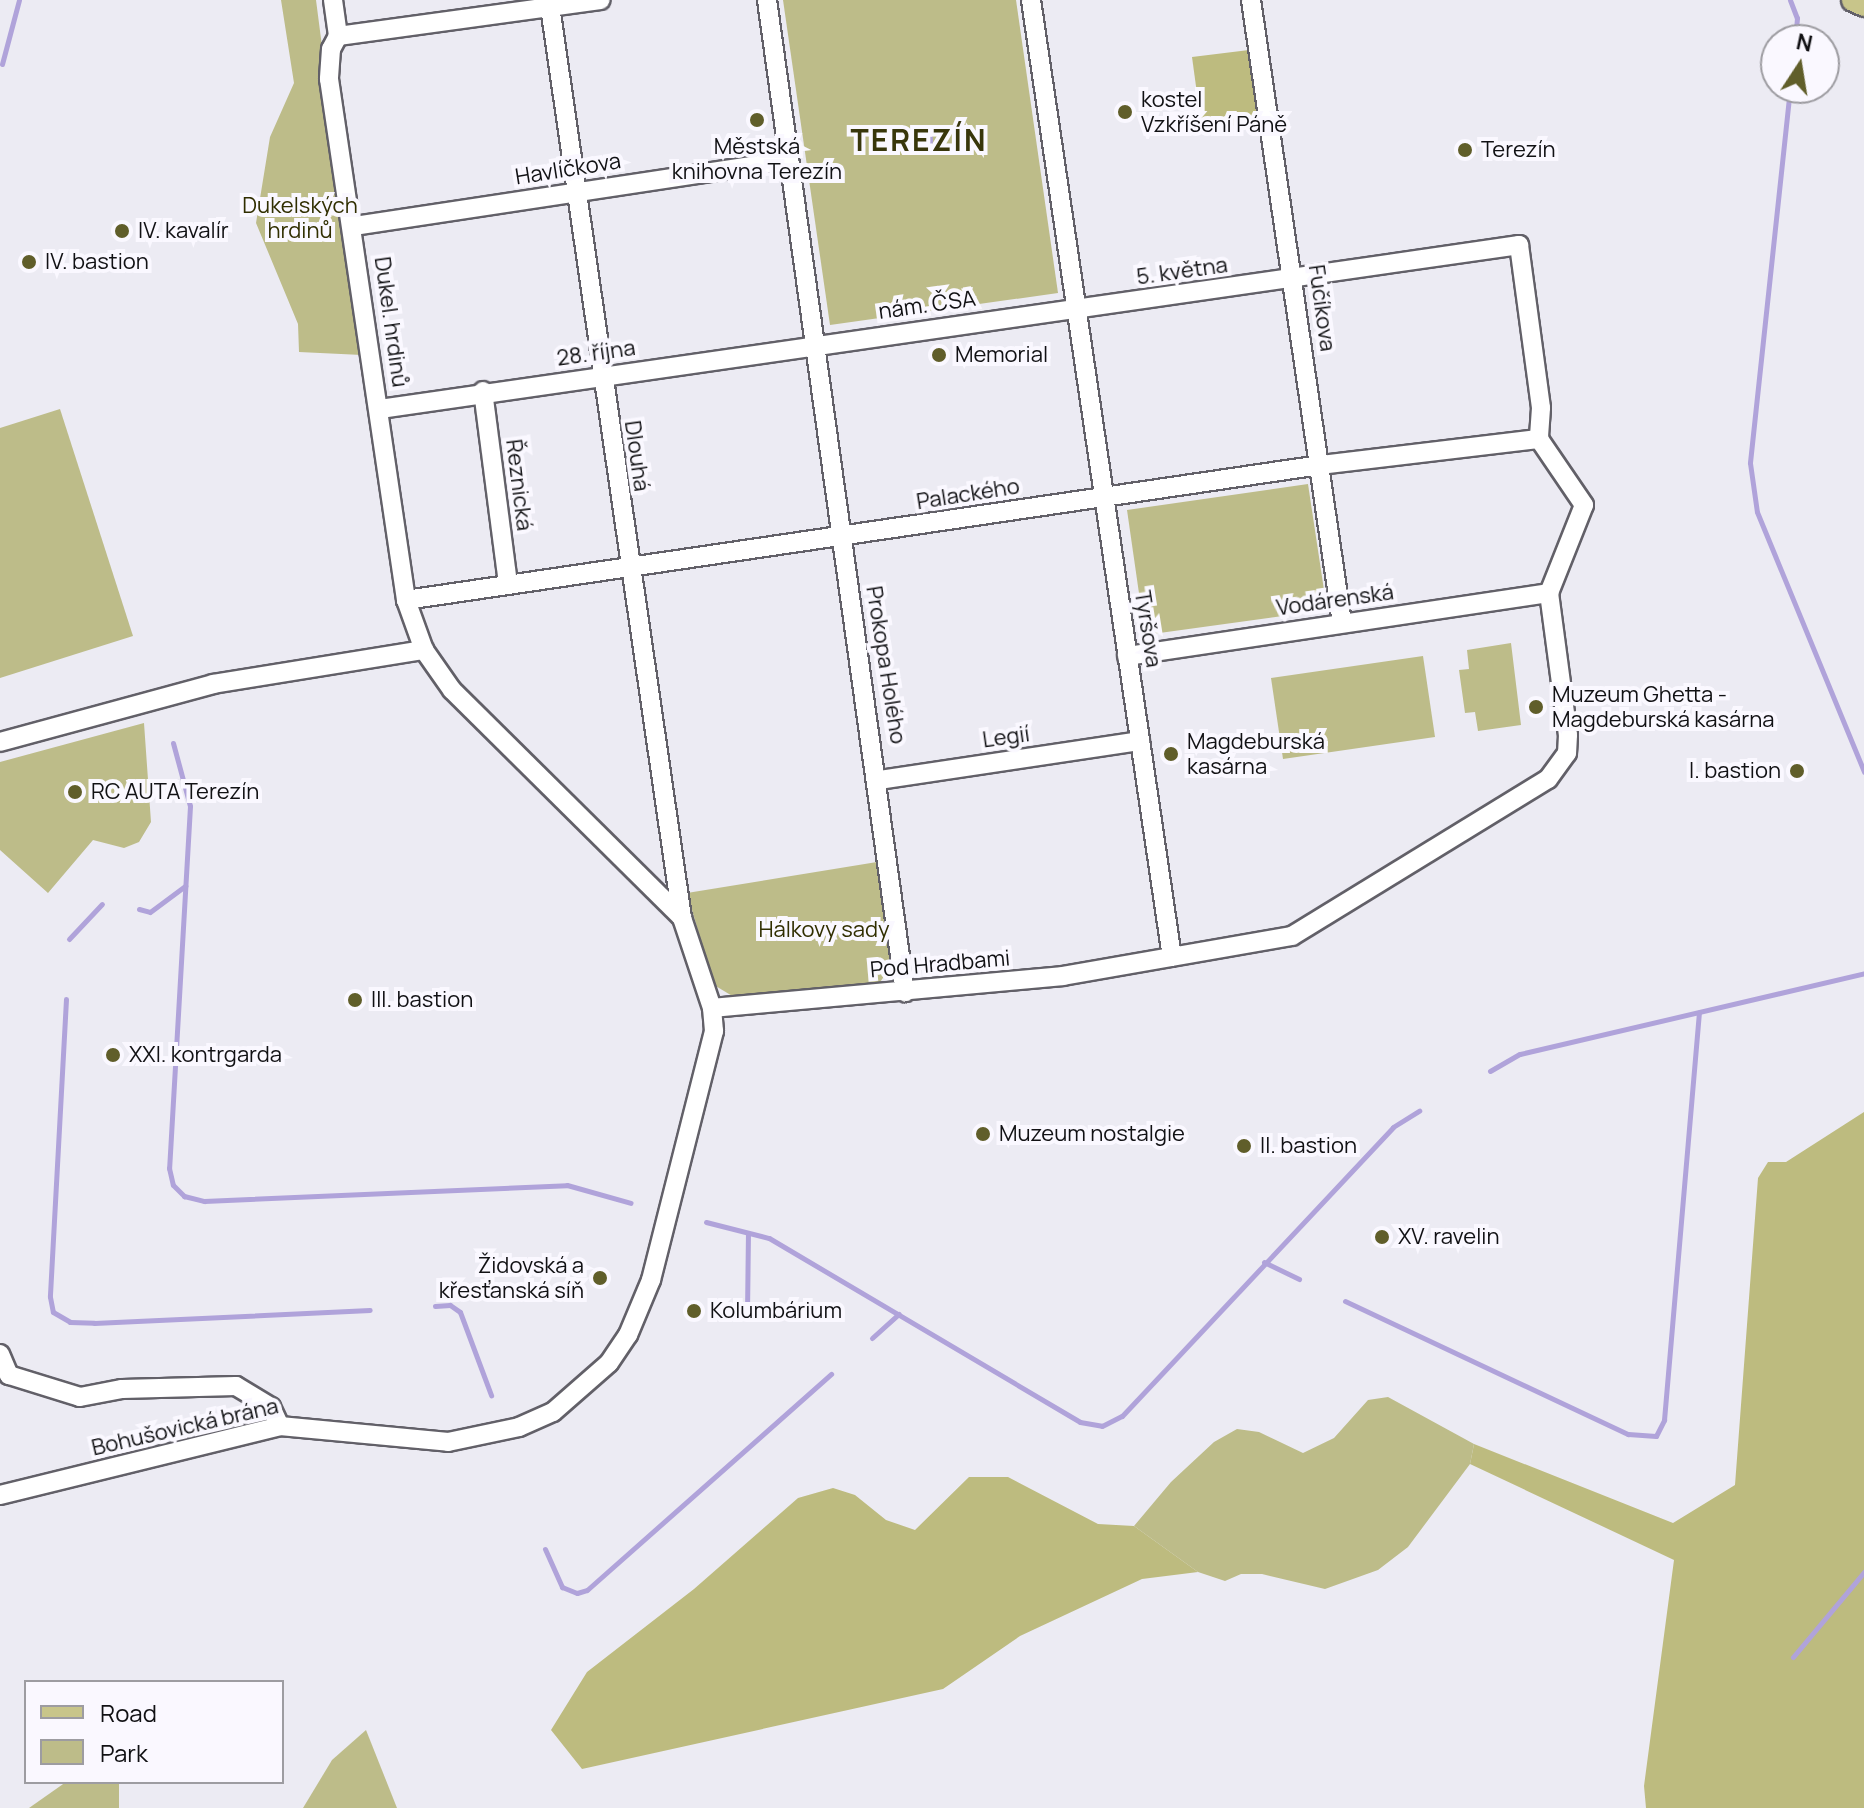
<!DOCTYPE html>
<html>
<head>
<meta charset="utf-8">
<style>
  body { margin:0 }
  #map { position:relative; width:1864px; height:1808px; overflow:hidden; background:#ecebf3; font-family:Manrope,sans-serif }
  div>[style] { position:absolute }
  .green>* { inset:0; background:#bdbc89 }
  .forest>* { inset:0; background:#bdbb7f }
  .water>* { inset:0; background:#b0a3da }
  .round { border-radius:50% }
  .stream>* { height:5px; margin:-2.5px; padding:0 2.5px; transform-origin:2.5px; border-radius:2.5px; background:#b0a3da }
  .roads { filter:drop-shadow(2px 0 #626068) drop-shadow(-2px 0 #626068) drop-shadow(0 2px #626068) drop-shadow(0 -2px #626068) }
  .minor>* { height:18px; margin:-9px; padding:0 9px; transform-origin:9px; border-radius:9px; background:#fff }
  .major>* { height:22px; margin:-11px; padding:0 11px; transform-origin:11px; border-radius:11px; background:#c8c58a }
  .dots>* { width:22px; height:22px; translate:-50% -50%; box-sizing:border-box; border:4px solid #faf8ff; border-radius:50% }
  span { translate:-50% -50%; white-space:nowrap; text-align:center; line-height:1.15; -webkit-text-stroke:8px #faf8ff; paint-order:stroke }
  .poi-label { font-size:22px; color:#111114 }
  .left { translate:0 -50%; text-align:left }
  .right { translate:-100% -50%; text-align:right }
  .street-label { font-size:22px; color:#111114 }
  .park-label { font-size:22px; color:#302e00 }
  .district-label { font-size:30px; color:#38360b; font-weight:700; letter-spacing:2px }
  .legend { position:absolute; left:24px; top:1680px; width:260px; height:104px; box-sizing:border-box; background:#faf8ff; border:2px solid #9d9ca1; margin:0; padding:10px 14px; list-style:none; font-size:24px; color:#111114 }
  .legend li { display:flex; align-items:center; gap:16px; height:40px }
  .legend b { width:40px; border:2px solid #9d9ca1 }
  .north { position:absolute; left:1760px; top:24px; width:80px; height:80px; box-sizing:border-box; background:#faf8ff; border:2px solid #9d9ca1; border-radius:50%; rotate:12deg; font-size:22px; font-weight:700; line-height:32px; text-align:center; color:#111114 }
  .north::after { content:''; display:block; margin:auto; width:28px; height:36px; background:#605e2a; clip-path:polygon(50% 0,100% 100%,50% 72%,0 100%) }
</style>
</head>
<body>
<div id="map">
  <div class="green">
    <i style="clip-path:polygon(281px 0,316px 0,362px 355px,299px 352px,298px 324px,256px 223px,270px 137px,294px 83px)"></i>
    <i style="clip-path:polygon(783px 0,1016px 0,1058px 293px,830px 325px)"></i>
    <i style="clip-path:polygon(60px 409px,133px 636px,0 678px,0 428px)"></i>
    <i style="clip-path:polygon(1308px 484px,1327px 610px,1145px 635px,1127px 510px)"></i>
    <i style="clip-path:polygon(1511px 643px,1521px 725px,1478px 731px,1475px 712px,1465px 713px,1459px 670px,1469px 669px,1467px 650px)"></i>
    <i style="clip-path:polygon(1423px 656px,1435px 737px,1283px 759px,1271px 678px)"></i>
    <i style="clip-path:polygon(144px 723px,151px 822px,139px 842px,124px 848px,93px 840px,48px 893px,0 850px,0 762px)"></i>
    <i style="clip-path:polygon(877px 862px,892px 965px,878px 985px,734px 997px,714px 985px,687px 893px)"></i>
    <i style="clip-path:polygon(1388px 1397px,1474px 1444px,1470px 1464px,1408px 1547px,1378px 1570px,1325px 1589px,1262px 1574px,1241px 1574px,1225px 1581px,1198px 1572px,1134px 1526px,1171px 1482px,1214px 1442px,1237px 1429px,1259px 1432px,1303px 1453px,1334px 1438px,1368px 1400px)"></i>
    <i style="clip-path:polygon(366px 1730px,397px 1808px,303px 1808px,332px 1760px)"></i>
    <i style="clip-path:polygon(66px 1782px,119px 1782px,119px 1808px,29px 1808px)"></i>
  </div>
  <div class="forest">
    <i style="clip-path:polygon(1249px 50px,1259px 122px,1202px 130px,1192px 57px)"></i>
    <i style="clip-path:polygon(1864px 1112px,1864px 1808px,1646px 1808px,1644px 1786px,1674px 1560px,1470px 1464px,1474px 1444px,1673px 1523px,1735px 1485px,1758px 1178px,1768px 1162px,1786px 1162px)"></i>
    <i style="clip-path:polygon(969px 1477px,1008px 1477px,1098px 1524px,1134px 1526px,1198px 1572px,1142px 1579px,1020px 1636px,943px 1689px,582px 1769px,551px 1730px,587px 1672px,694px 1589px,798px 1498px,833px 1488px,855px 1495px,886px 1520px,915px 1530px)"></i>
  </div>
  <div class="water">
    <i class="round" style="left:905px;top:126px;width:28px;height:28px"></i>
  </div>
  <div class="stream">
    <i style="left:1790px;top:0;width:19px;rotate:69deg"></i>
    <i style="left:1797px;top:18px;width:22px;rotate:95deg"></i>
    <i style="left:2px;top:64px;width:66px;rotate:-75.1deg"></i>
    <i style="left:1790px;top:88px;width:377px;rotate:96.1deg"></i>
    <i style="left:1750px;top:463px;width:49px;rotate:81.9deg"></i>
    <i style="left:1757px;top:512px;width:281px;rotate:67.6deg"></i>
    <i style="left:173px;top:743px;width:65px;rotate:74.9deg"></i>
    <i style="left:190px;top:806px;width:363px;rotate:93.3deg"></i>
    <i style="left:169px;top:1168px;width:17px;rotate:77deg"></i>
    <i style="left:173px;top:1185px;width:16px;rotate:45deg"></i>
    <i style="left:184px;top:1196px;width:21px;rotate:14deg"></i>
    <i style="left:204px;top:1201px;width:363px;rotate:-2.5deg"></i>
    <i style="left:567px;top:1185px;width:66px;rotate:15.7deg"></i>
    <i style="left:139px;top:909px;width:11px;rotate:15deg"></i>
    <i style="left:150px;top:912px;width:44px;rotate:-36.6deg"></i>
    <i style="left:69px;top:939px;width:48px;rotate:-46.7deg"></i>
    <i style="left:66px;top:999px;width:298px;rotate:93.1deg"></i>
    <i style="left:50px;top:1297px;width:15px;rotate:79deg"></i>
    <i style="left:53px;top:1312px;width:20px;rotate:30deg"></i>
    <i style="left:70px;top:1322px;width:24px;rotate:2deg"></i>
    <i style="left:94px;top:1323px;width:276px;rotate:-2.7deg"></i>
    <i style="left:1490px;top:1071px;width:34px;rotate:-30deg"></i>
    <i style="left:1520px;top:1054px;width:353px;rotate:-13.2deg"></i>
    <i style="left:706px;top:1222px;width:65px;rotate:14.3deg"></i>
    <i style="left:769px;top:1238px;width:361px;rotate:30.6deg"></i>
    <i style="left:1080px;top:1422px;width:22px;rotate:10deg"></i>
    <i style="left:1102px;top:1426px;width:22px;rotate:-27deg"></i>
    <i style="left:1122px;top:1416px;width:396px;rotate:-46.8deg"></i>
    <i style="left:1393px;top:1127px;width:31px;rotate:-32deg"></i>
    <i style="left:1264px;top:1262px;width:39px;rotate:26deg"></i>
    <i style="left:1345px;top:1301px;width:313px;rotate:25.2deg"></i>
    <i style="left:1628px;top:1434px;width:28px;rotate:4deg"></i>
    <i style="left:1656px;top:1436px;width:18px;rotate:-63deg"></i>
    <i style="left:1664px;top:1420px;width:409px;rotate:-85.1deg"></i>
    <i style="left:435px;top:1306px;width:15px;rotate:-4deg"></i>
    <i style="left:450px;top:1305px;width:12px;rotate:35deg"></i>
    <i style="left:460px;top:1312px;width:89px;rotate:69.5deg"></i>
    <i style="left:747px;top:1313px;width:80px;rotate:-89.3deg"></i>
    <i style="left:872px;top:1338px;width:36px;rotate:-42deg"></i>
    <i style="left:545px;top:1549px;width:42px;rotate:65.9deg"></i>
    <i style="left:562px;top:1587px;width:16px;rotate:22deg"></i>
    <i style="left:577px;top:1593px;width:10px;rotate:-17deg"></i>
    <i style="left:587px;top:1590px;width:326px;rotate:-41.5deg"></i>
    <i style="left:1793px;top:1657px;width:111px;rotate:-50.1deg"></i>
  </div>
  <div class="roads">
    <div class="minor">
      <i style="left:333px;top:0;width:36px;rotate:82deg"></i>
      <i style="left:338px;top:36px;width:15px;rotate:118deg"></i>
      <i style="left:331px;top:49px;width:30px;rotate:94deg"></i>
      <i style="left:329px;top:79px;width:527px;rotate:81.59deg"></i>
      <i style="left:406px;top:600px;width:53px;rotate:70.2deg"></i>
      <i style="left:424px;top:650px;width:49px;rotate:55deg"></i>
      <i style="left:452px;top:690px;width:324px;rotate:44.7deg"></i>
      <i style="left:767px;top:0;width:1002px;rotate:82.08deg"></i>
      <i style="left:1031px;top:0;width:967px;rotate:81.62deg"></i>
      <i style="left:1251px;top:0;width:630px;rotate:81.69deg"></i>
      <i style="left:338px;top:36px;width:265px;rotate:-7.8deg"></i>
      <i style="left:354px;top:226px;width:440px;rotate:-8.6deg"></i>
      <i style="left:483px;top:391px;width:195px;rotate:82.6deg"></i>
      <i style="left:380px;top:409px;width:1151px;rotate:-8.19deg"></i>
      <i style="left:1519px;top:245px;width:164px;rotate:82.3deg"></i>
      <i style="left:1541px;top:408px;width:31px;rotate:94deg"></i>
      <i style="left:1539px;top:439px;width:80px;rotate:55.7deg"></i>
      <i style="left:1584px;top:505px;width:95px;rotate:111.7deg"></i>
      <i style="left:1549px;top:593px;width:143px;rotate:82.4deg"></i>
      <i style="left:1568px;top:735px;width:18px;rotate:93deg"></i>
      <i style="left:1567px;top:753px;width:32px;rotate:126deg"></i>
      <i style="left:1548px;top:779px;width:300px;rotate:148.5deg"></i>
      <i style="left:1292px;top:936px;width:232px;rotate:170.1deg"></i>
      <i style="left:1063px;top:976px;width:352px;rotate:174.8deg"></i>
      <i style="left:406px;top:600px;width:924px;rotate:-8.4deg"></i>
      <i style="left:1320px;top:465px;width:221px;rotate:-6.8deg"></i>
      <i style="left:1127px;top:656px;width:427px;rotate:-8.5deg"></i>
      <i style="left:0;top:742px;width:221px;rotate:-15.2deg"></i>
      <i style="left:213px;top:684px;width:214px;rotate:-9.2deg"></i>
      <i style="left:879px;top:780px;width:264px;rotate:-8.5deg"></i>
      <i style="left:0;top:1354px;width:23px;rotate:67deg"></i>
      <i style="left:9px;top:1375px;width:74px;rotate:17.2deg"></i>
      <i style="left:80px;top:1397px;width:43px;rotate:-10.8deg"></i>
      <i style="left:122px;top:1389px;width:114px;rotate:-1.5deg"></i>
      <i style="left:236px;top:1386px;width:41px;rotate:31deg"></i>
      <i style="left:271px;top:1407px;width:21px;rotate:65deg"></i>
      <i style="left:0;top:1495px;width:288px;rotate:-13.8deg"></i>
      <i style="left:280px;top:1426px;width:169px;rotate:5.4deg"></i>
      <i style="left:448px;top:1442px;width:73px;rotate:-11.9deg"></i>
      <i style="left:519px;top:1427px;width:37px;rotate:-24deg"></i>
      <i style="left:553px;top:1412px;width:74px;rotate:-41.2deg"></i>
      <i style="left:609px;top:1363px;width:34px;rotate:-56deg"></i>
      <i style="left:628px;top:1335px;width:60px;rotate:-67.3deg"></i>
      <i style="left:651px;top:1280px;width:257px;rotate:-75.8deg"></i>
      <i style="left:714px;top:1031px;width:23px;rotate:-95deg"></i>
      <i style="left:712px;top:1008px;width:95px;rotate:-108.4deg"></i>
      <i style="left:682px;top:918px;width:928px;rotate:-98.24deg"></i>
    </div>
    <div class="major">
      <i style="left:1853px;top:0;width:12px;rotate:24deg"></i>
    </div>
  </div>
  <div class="dots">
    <i style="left:1125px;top:112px;background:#605e2a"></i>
    <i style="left:757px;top:120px;background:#605e2a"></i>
    <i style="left:1465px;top:150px;background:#605e2a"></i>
    <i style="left:122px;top:231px;background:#605e2a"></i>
    <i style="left:29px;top:262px;background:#605e2a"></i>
    <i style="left:939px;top:355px;background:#605e2a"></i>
    <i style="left:1536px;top:707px;background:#605e2a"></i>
    <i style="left:1171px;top:754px;background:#605e2a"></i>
    <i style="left:1797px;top:771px;background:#605e2a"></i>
    <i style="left:75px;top:792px;background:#605e2a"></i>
    <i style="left:355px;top:1000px;background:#605e2a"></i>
    <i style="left:113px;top:1055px;background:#605e2a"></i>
    <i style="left:983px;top:1134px;background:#605e2a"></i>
    <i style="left:1244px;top:1146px;background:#605e2a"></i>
    <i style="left:1382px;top:1237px;background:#605e2a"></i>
    <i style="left:600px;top:1278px;background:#605e2a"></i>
    <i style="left:694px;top:1311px;background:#605e2a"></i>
  </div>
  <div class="poi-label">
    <span class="left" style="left:1141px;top:112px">kostel<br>Vzkříšení Páně</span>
    <span style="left:757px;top:159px">Městská<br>knihovna Terezín</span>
    <span class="left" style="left:1481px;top:150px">Terezín</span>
    <span class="left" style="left:138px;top:231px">IV. kavalír</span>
    <span class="left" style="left:45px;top:262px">IV. bastion</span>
    <span class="left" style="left:955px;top:355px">Memorial</span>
    <span class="left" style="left:1552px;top:707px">Muzeum Ghetta -<br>Magdeburská kasárna</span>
    <span class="left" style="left:1187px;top:754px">Magdeburská<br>kasárna</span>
    <span class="right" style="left:1781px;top:771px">I. bastion</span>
    <span class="left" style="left:91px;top:792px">RC AUTA Terezín</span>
    <span class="left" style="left:371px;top:1000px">III. bastion</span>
    <span class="left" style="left:129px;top:1055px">XXI. kontrgarda</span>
    <span class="left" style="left:999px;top:1134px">Muzeum nostalgie</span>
    <span class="left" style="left:1260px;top:1146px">II. bastion</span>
    <span class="left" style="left:1398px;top:1237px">XV. ravelin</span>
    <span class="right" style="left:584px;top:1278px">Židovská a<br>křesťanská síň</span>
    <span class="left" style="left:710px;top:1311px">Kolumbárium</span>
  </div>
  <div class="street-label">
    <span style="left:568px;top:169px;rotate:-9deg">Havlíčkova</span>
    <span style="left:1182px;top:271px;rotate:-8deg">5. května</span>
    <span style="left:927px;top:305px;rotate:-8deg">nám. ČSA</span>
    <span style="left:1322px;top:308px;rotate:82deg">Fučíkova</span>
    <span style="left:391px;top:322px;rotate:82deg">Dukel. hrdinů</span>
    <span style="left:596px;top:353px;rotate:-8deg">28. října</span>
    <span style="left:637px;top:456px;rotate:82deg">Dlouhá</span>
    <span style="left:519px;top:485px;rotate:83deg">Řeznická</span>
    <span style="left:968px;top:494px;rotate:-9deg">Palackého</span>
    <span style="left:1335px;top:600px;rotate:-8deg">Vodárenská</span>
    <span style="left:1148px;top:629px;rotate:81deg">Tyršova</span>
    <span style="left:886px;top:665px;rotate:81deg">Prokopa Holého</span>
    <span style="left:1006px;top:737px;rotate:-8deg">Legií</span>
    <span style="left:940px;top:964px;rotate:-5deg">Pod Hradbami</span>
    <span style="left:185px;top:1427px;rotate:-13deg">Bohušovická brána</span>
  </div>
  <div class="park-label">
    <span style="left:300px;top:218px">Dukelských<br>hrdinů</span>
    <span style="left:824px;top:930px">Hálkovy sady</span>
  </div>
  <div class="district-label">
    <span style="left:919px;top:140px">TEREZÍN</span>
  </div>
  <ul class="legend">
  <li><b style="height:10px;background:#c8c58a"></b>Road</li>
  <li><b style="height:22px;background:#bdbc89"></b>Park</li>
  </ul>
  <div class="north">N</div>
</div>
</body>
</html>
